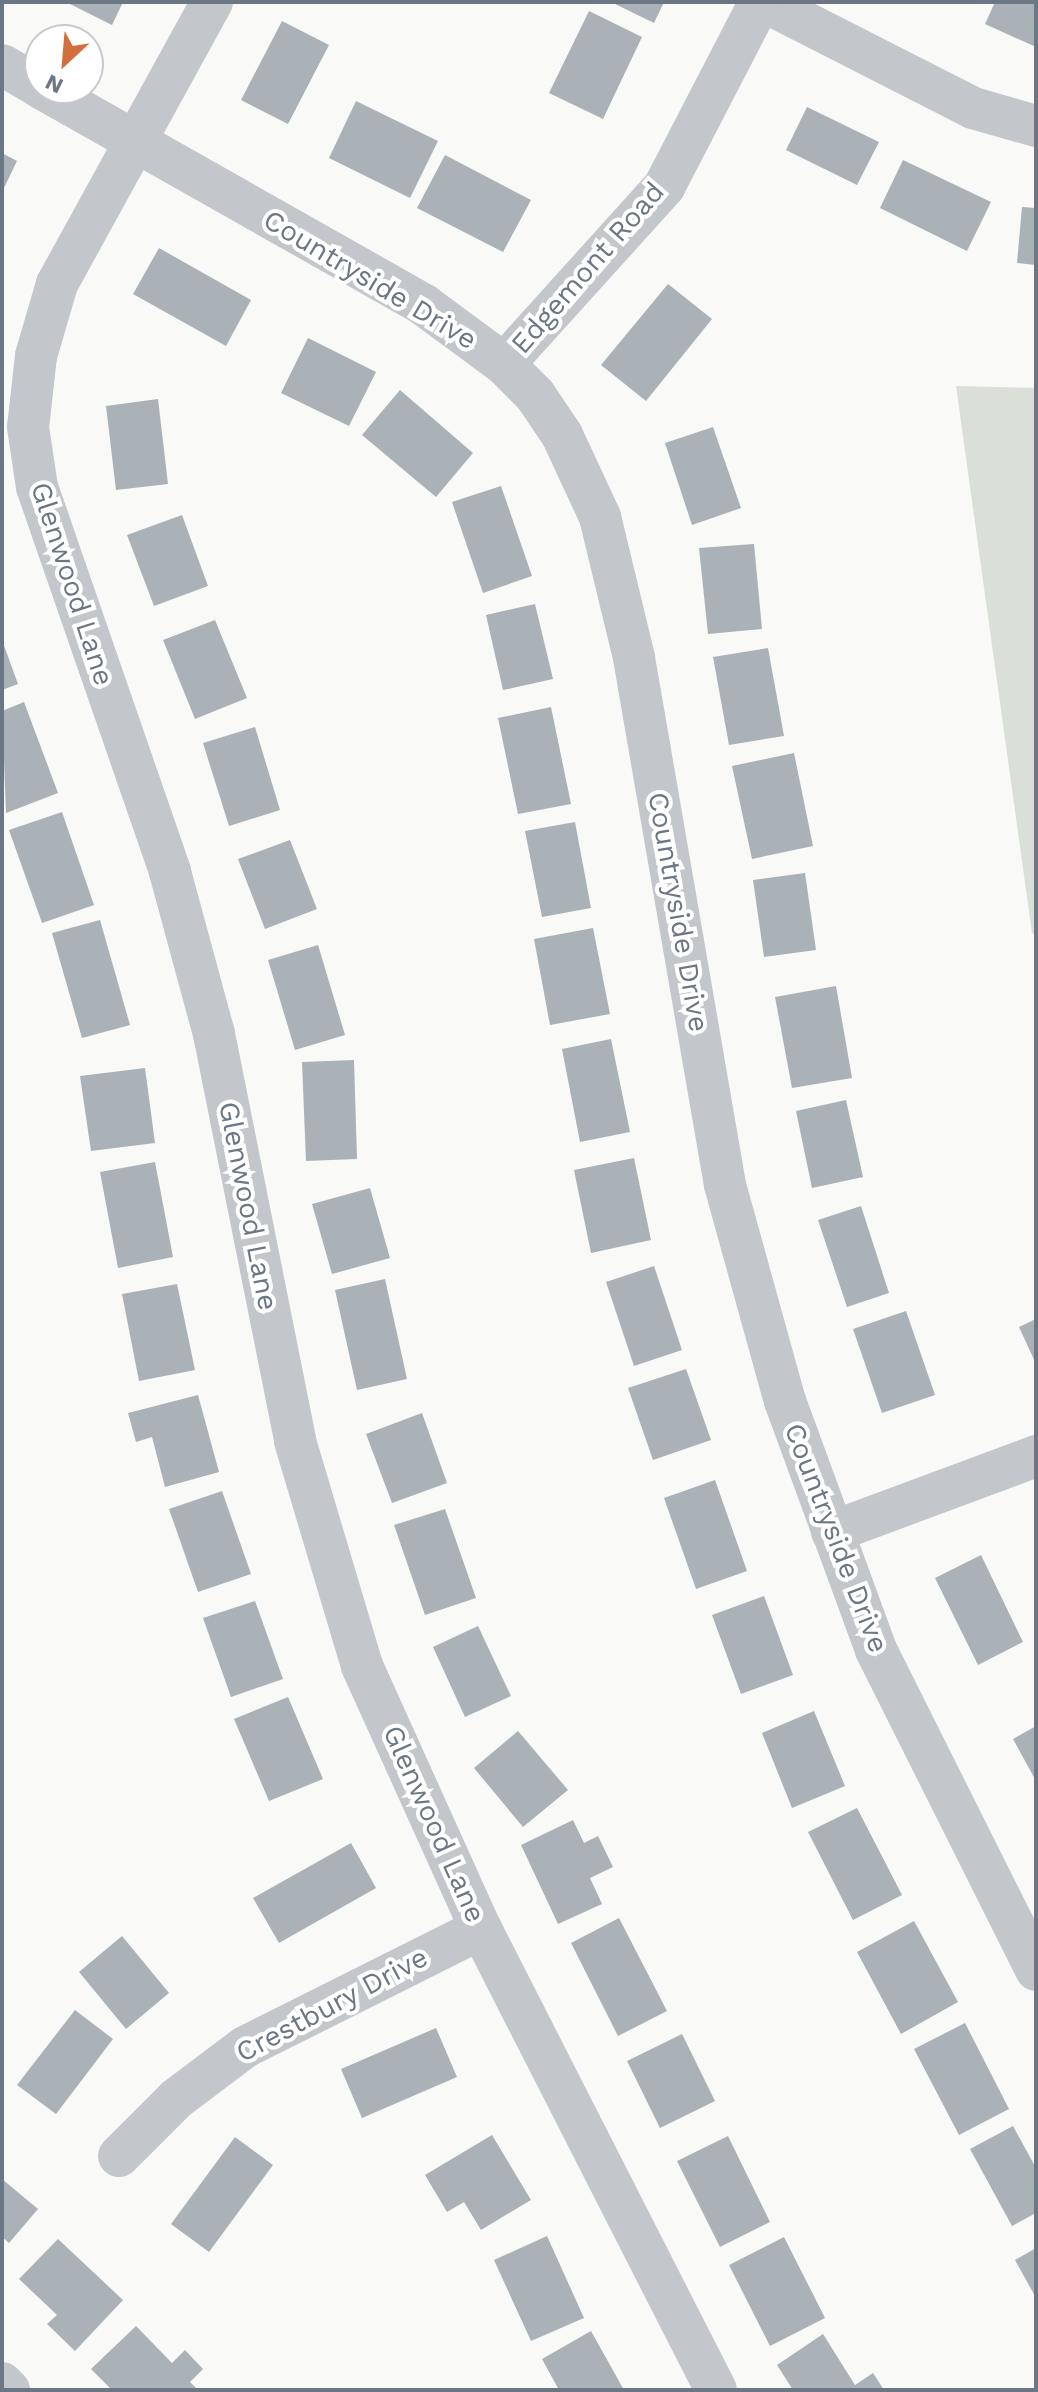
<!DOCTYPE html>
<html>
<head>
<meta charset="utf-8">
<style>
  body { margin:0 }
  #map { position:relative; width:1038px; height:2392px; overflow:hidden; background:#f9f9f7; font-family:"Work Sans",sans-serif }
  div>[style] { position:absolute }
  .green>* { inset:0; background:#dadfd8 }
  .building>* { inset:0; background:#aab1b7 }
  .minor>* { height:42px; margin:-21px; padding:0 21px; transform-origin:21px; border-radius:21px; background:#c3c6ca }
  span { translate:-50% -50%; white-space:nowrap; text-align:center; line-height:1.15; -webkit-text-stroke:8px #fff; paint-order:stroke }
  .street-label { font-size:28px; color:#6b7785 }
  .frame { position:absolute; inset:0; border:4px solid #6b7785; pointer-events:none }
  .north { position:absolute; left:24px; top:24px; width:80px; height:80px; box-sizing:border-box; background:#fff; border:2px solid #c4c9ce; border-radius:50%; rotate:206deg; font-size:22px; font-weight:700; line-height:32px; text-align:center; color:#6b7785 }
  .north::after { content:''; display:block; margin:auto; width:28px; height:36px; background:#d36e3d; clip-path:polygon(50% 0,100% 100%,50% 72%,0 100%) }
</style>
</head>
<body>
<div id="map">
  <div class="green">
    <i style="clip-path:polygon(956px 386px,1036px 388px,1036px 936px,1032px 933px)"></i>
  </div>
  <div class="building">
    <i style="clip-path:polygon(66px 2px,123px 2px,112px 25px)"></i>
    <i style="clip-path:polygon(611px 2px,664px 2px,654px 23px)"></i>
    <i style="clip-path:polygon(995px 2px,1036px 2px,1036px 47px,985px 24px)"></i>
    <i style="clip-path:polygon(589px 11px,642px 37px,603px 119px,549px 93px)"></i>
    <i style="clip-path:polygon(282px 21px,329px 45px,288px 124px,241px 100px)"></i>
    <i style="clip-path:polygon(356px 101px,438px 141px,410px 198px,329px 158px)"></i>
    <i style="clip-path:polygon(807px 107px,879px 142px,857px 185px,786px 150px)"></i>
    <i style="clip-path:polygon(2px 153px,17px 161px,2px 192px)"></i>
    <i style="clip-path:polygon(445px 155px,531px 200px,503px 252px,417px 208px)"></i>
    <i style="clip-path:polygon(903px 160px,991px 202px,967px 251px,880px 208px)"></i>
    <i style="clip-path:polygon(1022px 207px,1036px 208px,1036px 265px,1017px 263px)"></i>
    <i style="clip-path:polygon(159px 248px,251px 300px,226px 346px,133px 294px)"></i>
    <i style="clip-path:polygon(668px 284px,712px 319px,646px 401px,601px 365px)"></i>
    <i style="clip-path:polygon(308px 338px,376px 372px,349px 426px,281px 393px)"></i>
    <i style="clip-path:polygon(400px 390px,473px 453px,436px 497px,362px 435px)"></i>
    <i style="clip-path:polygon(158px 399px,168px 484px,116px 490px,106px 406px)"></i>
    <i style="clip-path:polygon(713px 427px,741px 508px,692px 525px,665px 443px)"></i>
    <i style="clip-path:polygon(501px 486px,532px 576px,483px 593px,452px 502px)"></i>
    <i style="clip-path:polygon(182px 515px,208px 586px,154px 606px,127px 535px)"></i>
    <i style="clip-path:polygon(754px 544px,762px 629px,708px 634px,699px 548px)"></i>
    <i style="clip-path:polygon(535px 604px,553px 679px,503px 690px,486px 615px)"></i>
    <i style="clip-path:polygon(215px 620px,247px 698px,195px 719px,163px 640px)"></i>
    <i style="clip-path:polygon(2px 640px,18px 684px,2px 690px)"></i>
    <i style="clip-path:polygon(768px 648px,784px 736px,729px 745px,713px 657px)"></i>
    <i style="clip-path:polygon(24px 702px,58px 793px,6px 813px,2px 711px)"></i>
    <i style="clip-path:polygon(551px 707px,571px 804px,518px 814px,498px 718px)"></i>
    <i style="clip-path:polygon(255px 727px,280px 810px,229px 826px,203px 743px)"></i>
    <i style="clip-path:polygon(794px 753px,813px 846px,752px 859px,732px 766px)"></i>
    <i style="clip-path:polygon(62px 812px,94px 905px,42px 923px,9px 830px)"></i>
    <i style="clip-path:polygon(575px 822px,591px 908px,542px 917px,525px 831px)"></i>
    <i style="clip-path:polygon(290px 840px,317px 909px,265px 929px,238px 859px)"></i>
    <i style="clip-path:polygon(805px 873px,816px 950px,764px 957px,753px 880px)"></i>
    <i style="clip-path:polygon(100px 920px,130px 1025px,82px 1038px,52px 933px)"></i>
    <i style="clip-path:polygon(593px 928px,610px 1014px,550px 1025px,534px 939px)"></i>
    <i style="clip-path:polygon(318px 945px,345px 1035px,295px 1050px,268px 960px)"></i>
    <i style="clip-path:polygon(836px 986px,852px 1078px,792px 1088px,775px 997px)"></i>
    <i style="clip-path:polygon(611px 1039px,630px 1132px,580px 1142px,562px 1049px)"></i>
    <i style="clip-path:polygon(354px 1060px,357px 1159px,306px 1161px,302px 1062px)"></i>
    <i style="clip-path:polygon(145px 1068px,155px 1143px,91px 1151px,80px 1076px)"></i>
    <i style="clip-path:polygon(846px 1100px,863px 1177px,812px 1188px,796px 1111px)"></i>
    <i style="clip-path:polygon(634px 1158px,651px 1240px,591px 1253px,574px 1170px)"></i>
    <i style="clip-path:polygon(155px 1162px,173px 1257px,118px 1268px,100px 1172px)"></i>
    <i style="clip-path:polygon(370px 1188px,390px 1258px,332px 1274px,312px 1204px)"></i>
    <i style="clip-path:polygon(861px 1206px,889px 1293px,847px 1307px,818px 1220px)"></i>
    <i style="clip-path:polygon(654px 1266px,682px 1350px,634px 1366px,606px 1282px)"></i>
    <i style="clip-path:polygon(385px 1279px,407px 1379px,357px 1390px,335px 1290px)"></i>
    <i style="clip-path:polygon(177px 1284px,195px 1370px,139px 1381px,122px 1294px)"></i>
    <i style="clip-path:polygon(906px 1311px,935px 1395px,882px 1413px,853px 1329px)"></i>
    <i style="clip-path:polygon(1036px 1319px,1036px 1364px,1019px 1327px)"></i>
    <i style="clip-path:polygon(686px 1369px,711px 1440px,653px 1460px,628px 1388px)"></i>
    <i style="clip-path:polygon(198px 1395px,219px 1472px,165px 1487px,152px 1437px,136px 1442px,128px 1413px)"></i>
    <i style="clip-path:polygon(422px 1413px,447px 1483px,392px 1503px,366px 1434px)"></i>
    <i style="clip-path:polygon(715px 1480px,747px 1571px,696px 1589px,664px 1498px)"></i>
    <i style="clip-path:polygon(222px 1491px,251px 1574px,198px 1592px,169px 1509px)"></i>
    <i style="clip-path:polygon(445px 1509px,476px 1598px,425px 1615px,394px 1525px)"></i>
    <i style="clip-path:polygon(981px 1555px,1023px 1642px,978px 1665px,935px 1578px)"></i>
    <i style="clip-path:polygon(764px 1596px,793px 1675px,741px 1694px,712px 1615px)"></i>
    <i style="clip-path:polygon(255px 1601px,283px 1679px,231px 1697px,203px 1618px)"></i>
    <i style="clip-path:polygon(478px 1626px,511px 1696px,465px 1717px,433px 1647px)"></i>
    <i style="clip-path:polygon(288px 1697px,323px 1779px,269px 1801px,234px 1719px)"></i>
    <i style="clip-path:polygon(814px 1711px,845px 1786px,792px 1808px,762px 1733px)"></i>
    <i style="clip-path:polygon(1036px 1726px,1036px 1781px,1013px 1739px)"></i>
    <i style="clip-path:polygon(518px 1731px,568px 1790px,523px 1827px,474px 1768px)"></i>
    <i style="clip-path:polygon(857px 1808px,902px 1895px,853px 1920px,808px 1832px)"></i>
    <i style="clip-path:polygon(573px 1820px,584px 1843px,598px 1836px,613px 1867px,590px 1878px,602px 1904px,558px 1924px,521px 1845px)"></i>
    <i style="clip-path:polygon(351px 1843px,376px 1888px,279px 1943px,253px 1898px)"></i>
    <i style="clip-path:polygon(619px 1918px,667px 2011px,618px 2036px,571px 1943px)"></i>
    <i style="clip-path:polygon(914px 1921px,958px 2002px,901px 2034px,857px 1952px)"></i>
    <i style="clip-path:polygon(122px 1936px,169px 1993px,126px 2029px,79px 1972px)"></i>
    <i style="clip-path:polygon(75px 2010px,113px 2039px,56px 2114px,17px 2085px)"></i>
    <i style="clip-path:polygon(965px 2023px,1009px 2109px,959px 2135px,914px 2049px)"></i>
    <i style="clip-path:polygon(436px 2028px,457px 2077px,362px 2118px,341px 2069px)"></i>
    <i style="clip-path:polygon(682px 2034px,715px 2101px,660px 2128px,627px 2061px)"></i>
    <i style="clip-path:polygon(1013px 2126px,1036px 2168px,1036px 2213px,1012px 2226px,970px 2149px)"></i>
    <i style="clip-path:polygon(492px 2135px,531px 2200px,481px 2230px,464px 2202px,447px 2212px,425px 2175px)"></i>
    <i style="clip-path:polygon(728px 2136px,770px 2222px,720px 2247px,677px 2161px)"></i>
    <i style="clip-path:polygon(235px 2137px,273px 2165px,209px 2252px,171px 2224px)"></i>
    <i style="clip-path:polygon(2px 2179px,38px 2209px,9px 2243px,2px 2237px)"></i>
    <i style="clip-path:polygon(547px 2236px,584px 2318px,531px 2341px,494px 2260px)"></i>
    <i style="clip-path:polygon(784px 2237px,825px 2318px,770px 2346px,729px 2265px)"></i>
    <i style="clip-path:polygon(58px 2239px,123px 2300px,75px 2351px,47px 2324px,57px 2315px,19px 2279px)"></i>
    <i style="clip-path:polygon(1036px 2248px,1036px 2298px,1015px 2260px)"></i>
    <i style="clip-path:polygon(136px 2326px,172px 2363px,185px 2350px,203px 2369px,190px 2382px,198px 2390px,112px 2390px,91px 2369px)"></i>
    <i style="clip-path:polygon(591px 2331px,624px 2390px,559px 2390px,542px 2359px)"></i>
    <i style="clip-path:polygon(823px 2334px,855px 2385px,873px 2373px,884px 2390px,793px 2390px,777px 2365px)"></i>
  </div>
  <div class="minor">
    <i style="left:212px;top:2px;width:322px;rotate:118.8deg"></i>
    <i style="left:57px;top:284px;width:75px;rotate:106.3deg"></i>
    <i style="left:36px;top:356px;width:71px;rotate:96.4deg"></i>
    <i style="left:28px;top:427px;width:61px;rotate:81.5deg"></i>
    <i style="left:37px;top:487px;width:407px;rotate:70.9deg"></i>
    <i style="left:170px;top:872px;width:168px;rotate:74.8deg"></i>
    <i style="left:214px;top:1034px;width:415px;rotate:78.7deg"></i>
    <i style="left:295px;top:1441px;width:235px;rotate:73.4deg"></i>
    <i style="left:362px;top:1666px;width:289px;rotate:65.7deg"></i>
    <i style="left:481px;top:1929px;width:517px;rotate:62.99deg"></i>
    <i style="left:765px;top:2px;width:233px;rotate:27deg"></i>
    <i style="left:973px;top:108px;width:66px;rotate:15.9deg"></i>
    <i style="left:2px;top:65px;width:44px;rotate:30.1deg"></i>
    <i style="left:41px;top:88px;width:440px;rotate:29.5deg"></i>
    <i style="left:424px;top:305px;width:99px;rotate:36.4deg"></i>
    <i style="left:504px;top:364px;width:44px;rotate:45deg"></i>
    <i style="left:535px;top:395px;width:48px;rotate:56deg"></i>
    <i style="left:562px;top:435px;width:90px;rotate:65.1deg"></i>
    <i style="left:600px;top:517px;width:145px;rotate:76.4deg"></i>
    <i style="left:634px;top:658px;width:535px;rotate:80.2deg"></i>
    <i style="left:725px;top:1185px;width:224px;rotate:74.5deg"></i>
    <i style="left:785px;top:1401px;width:265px;rotate:69.9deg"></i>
    <i style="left:876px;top:1650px;width:358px;rotate:63.4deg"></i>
    <i style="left:504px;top:364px;width:239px;rotate:-47.9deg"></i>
    <i style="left:664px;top:187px;width:208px;rotate:-62.6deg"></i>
    <i style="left:832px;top:1532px;width:218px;rotate:-20.4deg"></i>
    <i style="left:119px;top:2156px;width:81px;rotate:-45deg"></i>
    <i style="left:176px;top:2099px;width:86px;rotate:-37deg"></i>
    <i style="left:245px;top:2047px;width:264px;rotate:-26.6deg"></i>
    <i style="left:2px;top:2383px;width:10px;rotate:45deg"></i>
  </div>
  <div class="street-label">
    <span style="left:588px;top:268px;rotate:-49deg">Edgemont Road</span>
    <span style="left:370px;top:280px;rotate:31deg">Countryside Drive</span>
    <span style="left:72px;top:584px;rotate:72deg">Glenwood Lane</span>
    <span style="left:678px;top:912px;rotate:80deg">Countryside Drive</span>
    <span style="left:248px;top:1206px;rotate:79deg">Glenwood Lane</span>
    <span style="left:836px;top:1538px;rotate:69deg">Countryside Drive</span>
    <span style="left:434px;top:1824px;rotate:66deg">Glenwood Lane</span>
    <span style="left:332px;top:2005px;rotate:-28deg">Crestbury Drive</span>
  </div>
  <div class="frame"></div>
  <div class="north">N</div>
</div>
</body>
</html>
